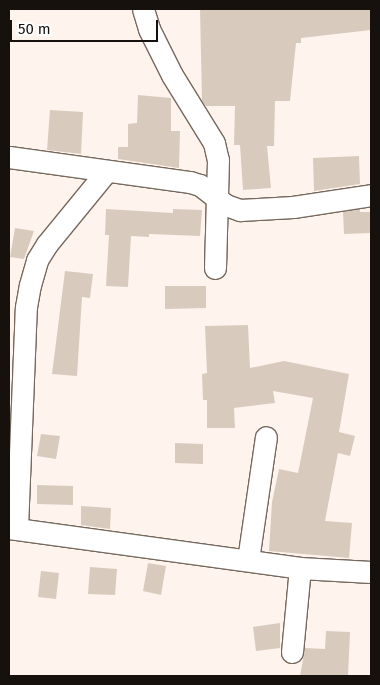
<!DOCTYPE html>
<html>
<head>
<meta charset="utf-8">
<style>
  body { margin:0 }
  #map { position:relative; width:380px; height:685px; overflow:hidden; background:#fef4ed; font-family:"Fira Sans",sans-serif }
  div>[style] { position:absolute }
  .building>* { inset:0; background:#d9cabe }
  .roads { filter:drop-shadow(1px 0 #76685d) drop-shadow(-1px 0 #76685d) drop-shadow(0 1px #76685d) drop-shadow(0 -1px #76685d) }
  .minor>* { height:21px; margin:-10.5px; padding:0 10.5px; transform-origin:10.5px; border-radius:10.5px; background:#fff }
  span { translate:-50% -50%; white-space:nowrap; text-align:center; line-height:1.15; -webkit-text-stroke:4px #fff; paint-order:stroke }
  .frame { position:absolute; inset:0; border:10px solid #16110c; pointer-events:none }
  .scale { position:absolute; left:10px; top:20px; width:148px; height:22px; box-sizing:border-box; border:2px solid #16110c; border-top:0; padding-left:6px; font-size:15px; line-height:18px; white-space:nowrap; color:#16110c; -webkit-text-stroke:4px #fff; paint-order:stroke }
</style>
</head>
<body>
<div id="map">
  <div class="building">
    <i style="clip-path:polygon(200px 9px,371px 9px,371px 30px,301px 38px,301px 43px,296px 43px,290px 101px,275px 101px,274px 146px,267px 146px,271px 188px,243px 190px,240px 145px,234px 145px,235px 106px,206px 106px,202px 101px)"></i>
    <i style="clip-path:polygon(138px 95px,171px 98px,171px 131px,180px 131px,179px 168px,118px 159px,118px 147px,128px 147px,128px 124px,137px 123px)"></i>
    <i style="clip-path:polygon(50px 110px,83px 112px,81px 154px,47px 150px)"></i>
    <i style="clip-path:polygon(359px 156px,360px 184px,314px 191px,313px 158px)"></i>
    <i style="clip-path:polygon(106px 209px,173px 213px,173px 209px,202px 210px,200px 236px,149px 234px,149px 237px,131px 236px,128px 287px,106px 286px,109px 235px,105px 235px)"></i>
    <i style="clip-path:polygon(360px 209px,360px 212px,371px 212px,371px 233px,344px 234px,343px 212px)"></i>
    <i style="clip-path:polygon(15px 228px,34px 231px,24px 259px,10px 257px)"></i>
    <i style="clip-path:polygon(65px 271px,93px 274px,90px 298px,82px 297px,77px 376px,52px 374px)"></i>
    <i style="clip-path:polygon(165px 286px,206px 286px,206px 308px,165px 309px)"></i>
    <i style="clip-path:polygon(248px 325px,250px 368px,284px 361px,349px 374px,339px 432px,355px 436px,350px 456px,338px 453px,325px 521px,352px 523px,349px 558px,269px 551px,272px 502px,279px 469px,298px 473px,313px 398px,273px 391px,275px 403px,234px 408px,235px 428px,207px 428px,207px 400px,203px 400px,202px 374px,207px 373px,205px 326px)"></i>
    <i style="clip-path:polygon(41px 434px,60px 436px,56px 459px,37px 456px)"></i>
    <i style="clip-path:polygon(175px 443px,203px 444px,203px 464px,175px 463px)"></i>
    <i style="clip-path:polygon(37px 485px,73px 486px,73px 505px,37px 504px)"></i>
    <i style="clip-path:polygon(81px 506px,111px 508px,110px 529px,81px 525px)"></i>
    <i style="clip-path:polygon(148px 563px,166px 566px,161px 595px,143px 591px)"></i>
    <i style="clip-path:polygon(90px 567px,117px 569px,115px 595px,88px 594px)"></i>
    <i style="clip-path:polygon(41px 571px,59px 573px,56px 599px,38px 597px)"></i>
    <i style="clip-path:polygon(280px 623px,280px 648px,256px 651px,253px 627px)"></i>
    <i style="clip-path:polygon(326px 631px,350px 632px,348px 676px,300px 676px,305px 648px,325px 649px)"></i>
  </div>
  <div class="roads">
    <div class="minor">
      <i style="left:143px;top:9px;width:21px;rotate:73deg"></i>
      <i style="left:149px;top:29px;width:51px;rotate:63.4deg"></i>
      <i style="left:172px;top:75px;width:80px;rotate:58.3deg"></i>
      <i style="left:214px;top:143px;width:17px;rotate:77deg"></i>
      <i style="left:218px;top:160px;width:108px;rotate:91.6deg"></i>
      <i style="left:9px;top:157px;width:183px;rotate:7.9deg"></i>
      <i style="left:190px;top:182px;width:10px;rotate:17deg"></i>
      <i style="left:200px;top:185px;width:33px;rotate:38deg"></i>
      <i style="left:226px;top:205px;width:15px;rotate:20deg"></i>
      <i style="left:240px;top:210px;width:53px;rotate:-3.2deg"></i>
      <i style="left:293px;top:207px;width:79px;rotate:-8.7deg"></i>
      <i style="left:9px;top:528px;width:294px;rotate:7.8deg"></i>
      <i style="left:300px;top:568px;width:71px;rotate:3.2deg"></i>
      <i style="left:17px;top:528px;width:221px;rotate:-87.7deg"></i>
      <i style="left:26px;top:307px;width:22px;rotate:-80deg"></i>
      <i style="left:30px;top:285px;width:26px;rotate:-74deg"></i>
      <i style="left:37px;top:260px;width:19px;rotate:-58deg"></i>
      <i style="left:47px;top:244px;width:93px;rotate:-50.7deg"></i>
      <i style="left:248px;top:560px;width:124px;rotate:-81.7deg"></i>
      <i style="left:292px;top:652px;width:84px;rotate:-84.6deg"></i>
    </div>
  </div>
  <div class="frame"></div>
  <div class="scale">50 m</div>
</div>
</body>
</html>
